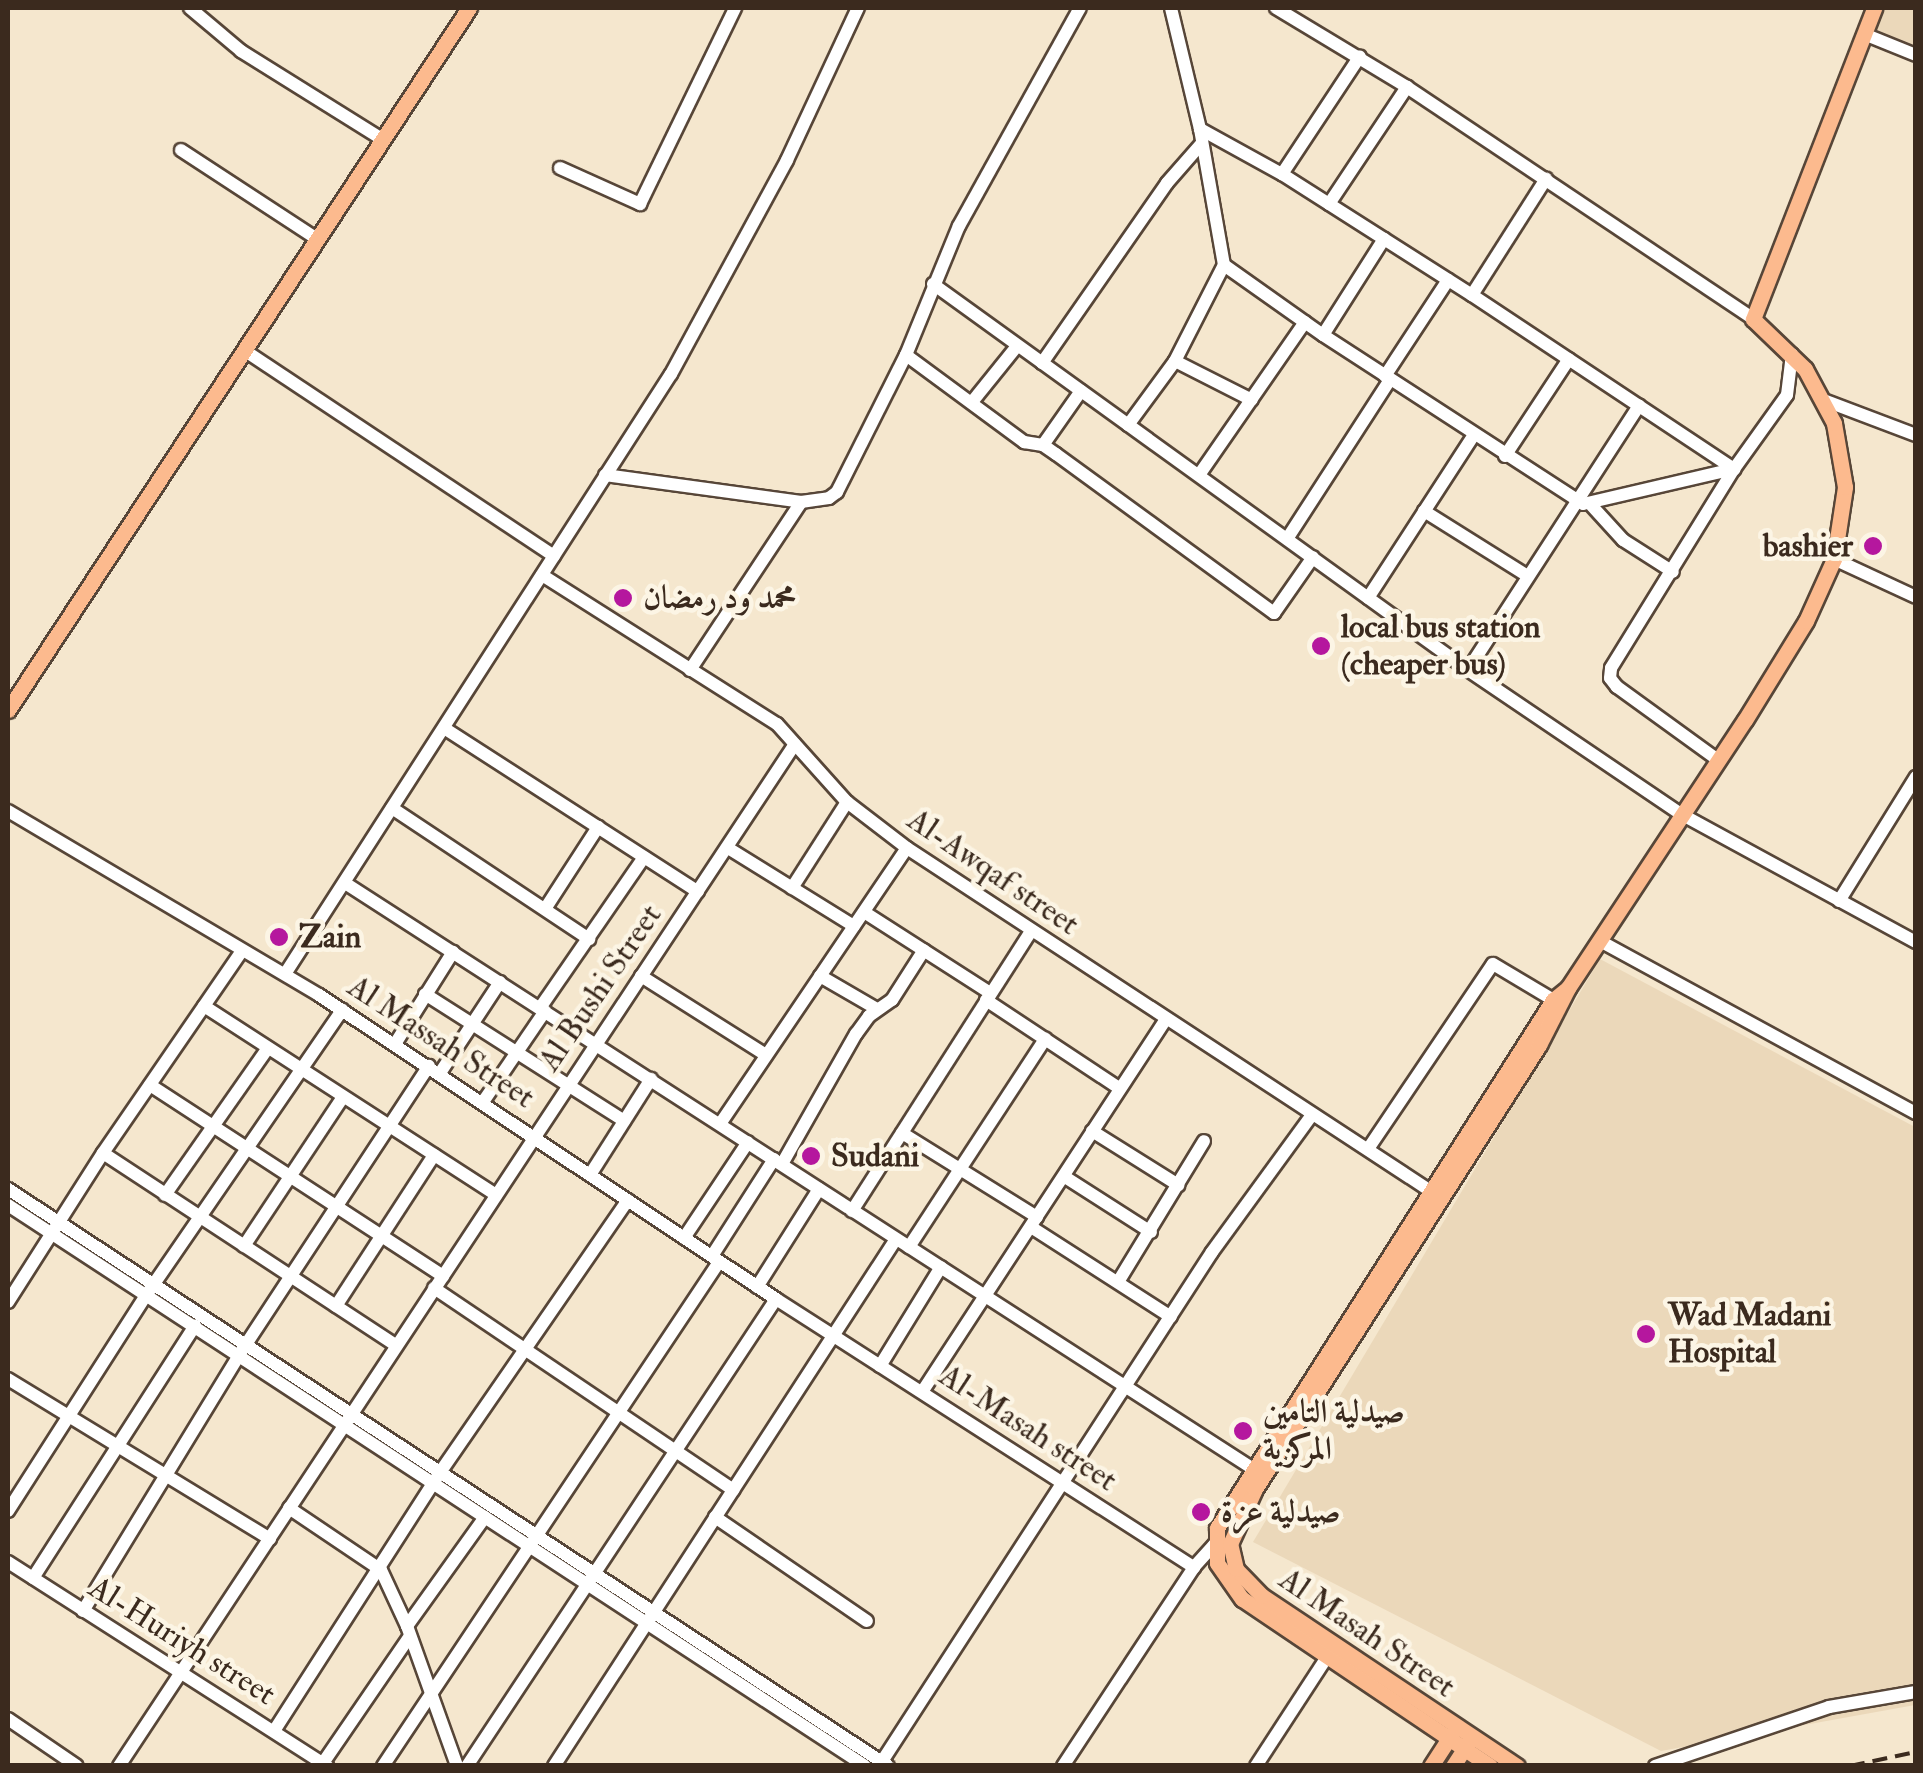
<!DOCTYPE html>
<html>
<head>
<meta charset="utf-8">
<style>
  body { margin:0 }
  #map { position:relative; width:1923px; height:1773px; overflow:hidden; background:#f5e7ce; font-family:"IM FELL Double Pica",Amiri,serif }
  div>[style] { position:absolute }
  .built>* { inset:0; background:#ebd8ba }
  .roads { filter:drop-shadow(2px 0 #574638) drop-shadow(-2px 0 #574638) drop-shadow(0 2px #574638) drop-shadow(0 -2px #574638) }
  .minor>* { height:12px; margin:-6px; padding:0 6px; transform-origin:6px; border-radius:6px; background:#fff }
  .major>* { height:15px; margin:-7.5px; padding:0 7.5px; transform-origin:7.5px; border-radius:7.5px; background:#fcba8e }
  .rail>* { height:4px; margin-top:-2px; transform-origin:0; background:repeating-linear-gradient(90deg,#3b2a1e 0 15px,transparent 0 23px) }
  .dots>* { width:28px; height:28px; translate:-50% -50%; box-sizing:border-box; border:5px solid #fcf5e5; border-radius:50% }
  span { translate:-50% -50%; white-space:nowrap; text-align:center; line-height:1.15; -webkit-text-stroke:9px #fcf5e5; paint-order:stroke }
  .poi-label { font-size:32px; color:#3b2a1e; font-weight:700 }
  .right { translate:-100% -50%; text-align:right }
  .left { translate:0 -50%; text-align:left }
  .street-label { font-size:32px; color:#3b2a1e }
  .frame { position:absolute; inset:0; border:10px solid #3b2a1e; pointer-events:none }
</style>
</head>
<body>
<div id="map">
  <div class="built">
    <i style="clip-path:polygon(1885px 8px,1915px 8px,1915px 56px,1872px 39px)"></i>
    <i style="clip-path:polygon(1600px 959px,1915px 1127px,1915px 1705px,1661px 1751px,1253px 1542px)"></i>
  </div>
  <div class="roads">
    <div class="minor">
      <i style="left:190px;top:8px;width:67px;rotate:40.1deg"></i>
      <i style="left:241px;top:51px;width:166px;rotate:32deg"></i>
      <i style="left:1276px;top:8px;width:153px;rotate:31.1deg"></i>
      <i style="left:1407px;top:87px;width:417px;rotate:33.8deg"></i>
      <i style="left:1864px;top:34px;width:56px;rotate:22deg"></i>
      <i style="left:1200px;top:129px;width:94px;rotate:28.8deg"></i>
      <i style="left:1282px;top:174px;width:225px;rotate:32.5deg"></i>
      <i style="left:1472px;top:295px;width:315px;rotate:33.6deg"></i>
      <i style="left:181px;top:150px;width:163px;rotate:33.2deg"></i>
      <i style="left:560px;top:168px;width:88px;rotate:24.2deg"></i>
      <i style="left:640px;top:204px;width:218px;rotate:-64.1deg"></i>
      <i style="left:1282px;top:174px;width:141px;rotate:-56.5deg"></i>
      <i style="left:1329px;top:204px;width:141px;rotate:-56.3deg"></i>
      <i style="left:1224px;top:265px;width:121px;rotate:35.3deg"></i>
      <i style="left:1323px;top:335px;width:310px;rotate:33deg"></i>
      <i style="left:1583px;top:504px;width:155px;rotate:-13.1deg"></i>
      <i style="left:933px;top:284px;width:660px;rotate:35.81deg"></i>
      <i style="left:1468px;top:670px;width:257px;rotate:34.1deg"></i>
      <i style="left:1681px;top:814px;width:268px;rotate:28.6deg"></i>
      <i style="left:1472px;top:295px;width:138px;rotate:-57.5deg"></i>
      <i style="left:1323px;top:335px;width:114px;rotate:-57.6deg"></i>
      <i style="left:244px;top:350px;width:372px;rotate:33.6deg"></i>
      <i style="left:906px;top:355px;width:147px;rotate:36.4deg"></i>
      <i style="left:1024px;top:442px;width:19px;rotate:9deg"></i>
      <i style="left:1043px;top:445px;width:16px;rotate:35deg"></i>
      <i style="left:1056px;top:454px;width:270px;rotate:36.1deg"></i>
      <i style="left:1274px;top:613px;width:68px;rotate:-55.1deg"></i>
      <i style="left:1175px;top:361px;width:86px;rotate:26.9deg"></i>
      <i style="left:1042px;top:363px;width:219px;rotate:-55.2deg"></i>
      <i style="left:1167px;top:183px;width:53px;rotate:-48.8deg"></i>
      <i style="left:1385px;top:376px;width:115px;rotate:-56.7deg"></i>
      <i style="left:1826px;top:401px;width:96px;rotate:20.7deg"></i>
      <i style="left:972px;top:402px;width:72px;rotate:-51.2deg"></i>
      <i style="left:1128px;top:425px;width:79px;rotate:-53.7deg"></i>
      <i style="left:1175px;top:361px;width:108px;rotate:-63deg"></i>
      <i style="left:1224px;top:265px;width:138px;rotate:-100deg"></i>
      <i style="left:1200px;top:129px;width:124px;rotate:-103.5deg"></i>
      <i style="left:1043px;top:445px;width:66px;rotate:-54.9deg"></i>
      <i style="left:1505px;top:456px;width:116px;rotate:-56.6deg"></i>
      <i style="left:605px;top:475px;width:198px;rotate:7.8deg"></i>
      <i style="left:801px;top:502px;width:28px;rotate:-8deg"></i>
      <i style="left:829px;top:498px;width:10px;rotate:-37deg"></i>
      <i style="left:837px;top:492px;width:153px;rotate:-63.3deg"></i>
      <i style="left:906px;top:355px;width:139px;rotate:-67.7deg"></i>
      <i style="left:959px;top:226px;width:249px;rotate:-61deg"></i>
      <i style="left:1199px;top:475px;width:186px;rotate:-55.3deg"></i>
      <i style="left:1592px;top:506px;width:46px;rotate:47.6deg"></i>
      <i style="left:1623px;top:540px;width:59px;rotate:32.6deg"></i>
      <i style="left:1424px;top:511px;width:120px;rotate:32.1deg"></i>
      <i style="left:1287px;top:539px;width:189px;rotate:-57.1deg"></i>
      <i style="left:1834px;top:559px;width:90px;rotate:24.9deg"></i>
      <i style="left:542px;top:575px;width:278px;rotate:32.4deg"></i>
      <i style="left:777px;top:724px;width:105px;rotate:48.1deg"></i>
      <i style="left:847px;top:802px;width:76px;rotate:37.5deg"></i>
      <i style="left:907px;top:848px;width:628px;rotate:33.23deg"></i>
      <i style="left:1368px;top:598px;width:194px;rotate:-57deg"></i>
      <i style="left:690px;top:670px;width:201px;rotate:-56.5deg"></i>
      <i style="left:1468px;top:670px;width:315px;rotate:-57.1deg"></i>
      <i style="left:444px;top:728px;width:302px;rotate:32.8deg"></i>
      <i style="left:1718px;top:760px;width:125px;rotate:-144.1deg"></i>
      <i style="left:1617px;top:687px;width:11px;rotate:-128deg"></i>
      <i style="left:1610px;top:678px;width:10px;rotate:-84deg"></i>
      <i style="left:1611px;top:668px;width:234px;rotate:-58.3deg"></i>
      <i style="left:1734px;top:469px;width:91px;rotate:-54.4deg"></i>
      <i style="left:1787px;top:395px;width:41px;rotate:-83deg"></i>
      <i style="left:392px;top:808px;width:237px;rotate:33.6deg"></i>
      <i style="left:8px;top:811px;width:361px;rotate:30.6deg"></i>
      <i style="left:319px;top:995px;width:549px;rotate:33.63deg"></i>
      <i style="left:776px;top:1299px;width:497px;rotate:32.7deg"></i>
      <i style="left:728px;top:848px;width:148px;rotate:31.8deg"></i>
      <i style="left:345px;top:883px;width:1087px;rotate:32.83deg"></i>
      <i style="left:792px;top:888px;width:102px;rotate:-57.4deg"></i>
      <i style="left:1839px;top:901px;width:146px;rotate:-58.2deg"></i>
      <i style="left:545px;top:909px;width:98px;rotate:-57.1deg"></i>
      <i style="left:864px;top:912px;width:150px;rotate:32.7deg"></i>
      <i style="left:1600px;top:941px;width:360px;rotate:28.6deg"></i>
      <i style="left:285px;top:974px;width:713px;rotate:-57.25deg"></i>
      <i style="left:671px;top:374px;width:243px;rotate:-61.5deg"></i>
      <i style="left:787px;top:160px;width:168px;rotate:-65deg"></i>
      <i style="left:641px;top:976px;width:148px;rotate:32.3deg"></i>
      <i style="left:820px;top:976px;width:66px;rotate:30.1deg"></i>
      <i style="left:425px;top:994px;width:236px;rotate:32.5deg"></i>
      <i style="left:986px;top:1000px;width:159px;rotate:33.5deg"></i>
      <i style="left:204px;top:1006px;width:348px;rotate:32.9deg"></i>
      <i style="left:540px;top:1008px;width:183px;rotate:-55.4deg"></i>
      <i style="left:395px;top:1044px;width:109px;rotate:-57.8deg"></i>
      <i style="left:440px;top:1073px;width:109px;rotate:-56.6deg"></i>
      <i style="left:150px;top:1085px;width:350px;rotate:33.1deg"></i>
      <i style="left:483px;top:1102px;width:110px;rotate:-55.7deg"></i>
      <i style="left:720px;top:1124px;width:333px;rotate:-55.9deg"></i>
      <i style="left:1092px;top:1131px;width:102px;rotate:32.1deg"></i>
      <i style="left:902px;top:1133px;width:159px;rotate:31.9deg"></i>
      <i style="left:1368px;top:1149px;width:223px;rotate:-56deg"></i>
      <i style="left:1493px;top:964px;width:78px;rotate:30.8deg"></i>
      <i style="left:103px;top:1153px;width:349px;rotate:33.3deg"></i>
      <i style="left:782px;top:1164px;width:150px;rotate:-60.4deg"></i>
      <i style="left:856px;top:1034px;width:22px;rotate:-54deg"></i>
      <i style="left:869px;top:1016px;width:28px;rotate:-35deg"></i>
      <i style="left:892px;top:1000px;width:59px;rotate:-57.4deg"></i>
      <i style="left:590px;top:1175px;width:114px;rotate:-57.6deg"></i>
      <i style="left:1065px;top:1177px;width:102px;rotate:32.6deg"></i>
      <i style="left:8px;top:1189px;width:1052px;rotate:33.25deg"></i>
      <i style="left:165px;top:1195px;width:179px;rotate:-55deg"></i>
      <i style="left:8px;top:1205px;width:1024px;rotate:33.21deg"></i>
      <i style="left:852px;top:1211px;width:330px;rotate:-57.4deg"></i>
      <i style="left:1031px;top:1227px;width:166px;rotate:32.7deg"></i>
      <i style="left:684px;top:1238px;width:115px;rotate:-56.3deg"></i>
      <i style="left:244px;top:1246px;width:179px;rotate:-56.4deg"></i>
      <i style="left:909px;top:1247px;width:249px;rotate:-56.8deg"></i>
      <i style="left:712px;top:1256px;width:115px;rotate:-57.4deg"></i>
      <i style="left:1118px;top:1282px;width:165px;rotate:-58.6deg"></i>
      <i style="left:757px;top:1287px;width:116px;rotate:-57.7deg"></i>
      <i style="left:434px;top:1288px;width:361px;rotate:34deg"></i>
      <i style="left:8px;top:1302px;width:177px;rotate:-57.5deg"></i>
      <i style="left:103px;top:1153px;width:245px;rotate:-55.5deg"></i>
      <i style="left:336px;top:1306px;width:180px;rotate:-57deg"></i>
      <i style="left:880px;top:1366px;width:116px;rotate:-58.4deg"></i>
      <i style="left:8px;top:1379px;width:307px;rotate:31.4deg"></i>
      <i style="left:922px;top:1392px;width:443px;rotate:-56.8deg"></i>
      <i style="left:289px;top:1508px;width:111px;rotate:34deg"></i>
      <i style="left:381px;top:1570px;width:62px;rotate:65.1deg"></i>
      <i style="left:407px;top:1626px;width:149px;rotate:70.3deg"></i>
      <i style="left:8px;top:1511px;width:258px;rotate:-57.4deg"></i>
      <i style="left:147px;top:1294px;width:345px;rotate:-55.5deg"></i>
      <i style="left:715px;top:1517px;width:184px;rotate:34.4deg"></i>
      <i style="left:8px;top:1562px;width:379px;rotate:32.6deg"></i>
      <i style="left:33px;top:1578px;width:300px;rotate:-57.3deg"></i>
      <i style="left:83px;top:1611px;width:300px;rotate:-58.6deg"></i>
      <i style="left:239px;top:1355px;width:346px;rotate:-56.7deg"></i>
      <i style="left:407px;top:1626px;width:134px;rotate:-54.4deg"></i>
      <i style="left:8px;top:1719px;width:83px;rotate:34.3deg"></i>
      <i style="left:274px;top:1731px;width:309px;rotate:-57.3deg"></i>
      <i style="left:441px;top:1471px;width:329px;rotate:-55.4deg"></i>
      <i style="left:323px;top:1763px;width:154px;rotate:-55.6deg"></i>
      <i style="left:119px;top:1766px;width:1225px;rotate:-56.52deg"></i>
      <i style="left:383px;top:1766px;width:606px;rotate:-56.31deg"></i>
      <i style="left:467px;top:1766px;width:560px;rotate:-56.51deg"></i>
      <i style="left:554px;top:1766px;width:628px;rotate:-57.02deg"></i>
      <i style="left:879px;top:1766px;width:612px;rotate:-57.06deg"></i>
      <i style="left:1212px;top:1252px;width:170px;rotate:-53.9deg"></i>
      <i style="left:1063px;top:1766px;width:238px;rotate:-56.6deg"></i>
      <i style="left:1194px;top:1567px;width:30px;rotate:-48deg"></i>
      <i style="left:1214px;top:1545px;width:9px"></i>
      <i style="left:1256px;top:1766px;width:130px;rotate:-56.9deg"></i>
      <i style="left:1655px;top:1766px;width:184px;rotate:-18.7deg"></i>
      <i style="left:1829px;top:1707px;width:88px;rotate:-9.8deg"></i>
    </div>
    <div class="major">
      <i style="left:8px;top:710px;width:840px;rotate:-56.71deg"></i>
      <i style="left:1431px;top:1766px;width:38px;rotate:-57deg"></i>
      <i style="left:1453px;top:1766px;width:31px;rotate:-57deg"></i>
      <i style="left:1490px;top:1766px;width:299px;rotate:-146deg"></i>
      <i style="left:1242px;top:1599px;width:44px;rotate:-124.8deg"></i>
      <i style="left:1217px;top:1563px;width:35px;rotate:-90deg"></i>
      <i style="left:1217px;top:1528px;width:626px;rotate:-57.53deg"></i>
      <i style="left:1553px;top:1000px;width:19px;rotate:-39deg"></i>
      <i style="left:1568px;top:988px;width:321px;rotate:-56.6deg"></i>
      <i style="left:1745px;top:720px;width:116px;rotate:-58.4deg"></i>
      <i style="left:1806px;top:621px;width:68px;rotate:-65.7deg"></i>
      <i style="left:1834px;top:559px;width:73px;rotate:-81.3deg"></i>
      <i style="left:1845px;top:487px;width:65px;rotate:-99.8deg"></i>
      <i style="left:1834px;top:423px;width:61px;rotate:-118.2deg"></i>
      <i style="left:1805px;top:369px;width:72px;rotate:-136.1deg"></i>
      <i style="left:1753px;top:319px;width:334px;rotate:-68.7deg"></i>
      <i style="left:1517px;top:1766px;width:306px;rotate:-146.3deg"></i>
      <i style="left:1262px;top:1596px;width:37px;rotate:-134deg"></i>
      <i style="left:1236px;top:1569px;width:26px;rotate:-103deg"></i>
      <i style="left:1230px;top:1544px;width:60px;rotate:-65.6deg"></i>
      <i style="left:1255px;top:1489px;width:527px;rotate:-57.4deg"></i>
      <i style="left:1539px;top:1045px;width:64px;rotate:-63deg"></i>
    </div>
  </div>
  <div class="rail">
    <i style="left:1850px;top:1766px;width:67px;rotate:-12deg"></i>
  </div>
  <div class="dots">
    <i style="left:1873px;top:546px;background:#b5179e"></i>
    <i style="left:623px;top:598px;background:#b5179e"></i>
    <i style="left:1321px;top:646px;background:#b5179e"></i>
    <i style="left:279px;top:937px;background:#b5179e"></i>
    <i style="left:811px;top:1156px;background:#b5179e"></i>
    <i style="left:1646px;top:1334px;background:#b5179e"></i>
    <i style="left:1243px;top:1431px;background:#b5179e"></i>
    <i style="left:1201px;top:1512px;background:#b5179e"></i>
  </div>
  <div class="poi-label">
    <span class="right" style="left:1853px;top:546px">bashier</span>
    <span class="left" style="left:643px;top:598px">محمد ود رمضان</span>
    <span class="left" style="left:1341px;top:646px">local bus station<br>(cheaper bus)</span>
    <span class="left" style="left:299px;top:937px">Zain</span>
    <span class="left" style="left:831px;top:1156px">Sudani</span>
    <span class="left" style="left:1668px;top:1334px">Wad Madani<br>Hospital</span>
    <span class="left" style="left:1263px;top:1431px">صيدلية التامين<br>المركزية</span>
    <span class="left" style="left:1221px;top:1512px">صيدلية عزة</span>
  </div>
  <div class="street-label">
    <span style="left:993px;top:872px;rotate:34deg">Al-Awqaf street</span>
    <span style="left:600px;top:988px;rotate:-56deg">Al Bushi Street</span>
    <span style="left:441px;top:1042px;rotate:33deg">Al Massah Street</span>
    <span style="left:1028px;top:1428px;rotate:33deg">Al-Masah street</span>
    <span style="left:1367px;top:1633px;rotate:34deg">Al Masah Street</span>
    <span style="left:182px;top:1641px;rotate:32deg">Al-Huriyh street</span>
  </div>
  <div class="frame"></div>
</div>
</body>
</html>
